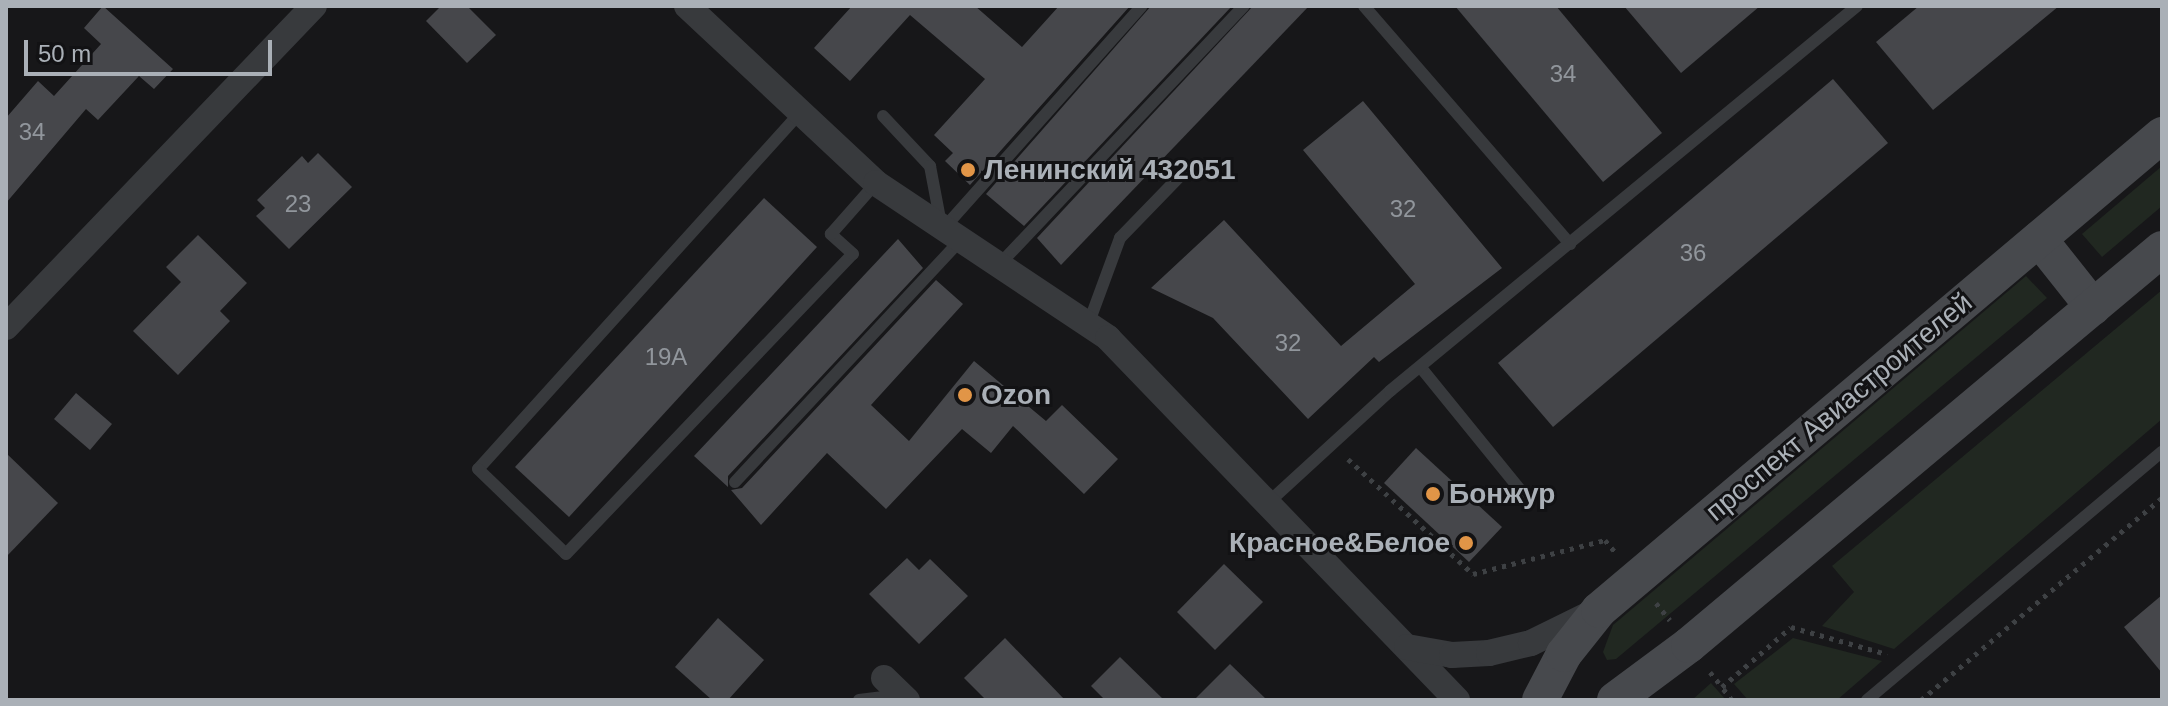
<!DOCTYPE html>
<html>
<head>
<meta charset="utf-8">
<style>
  body { margin:0 }
  #map { position:relative; width:2168px; height:706px; overflow:hidden; background:#171719; font-family:Helvetica,sans-serif }
  div>[style] { position:absolute }
  .green>* { inset:0; background:#212821 }
  .building>* { inset:0; background:#46474b }
  .path>* { height:5px; margin-top:-2.5px; transform-origin:0; background:repeating-linear-gradient(90deg,#3e4144 0 4px,transparent 0 10px) }
  .service>* { height:12px; margin:-6px; padding:0 6px; transform-origin:6px; border-radius:6px; background:#383a3d }
  .minor>* { height:26px; margin:-13px; padding:0 13px; transform-origin:13px; border-radius:13px; background:#383a3d }
  .secondary>* { height:36px; margin:-18px; padding:0 18px; transform-origin:18px; border-radius:18px; background:#47494d }
  .dots>* { width:22px; height:22px; translate:-50% -50%; box-sizing:border-box; border:4px solid #121214; border-radius:50% }
  span { translate:-50% -50%; white-space:nowrap; text-align:center; line-height:1.15; -webkit-text-stroke:6px #121214; paint-order:stroke }
  .number-label { font-size:24px; color:#91969c }
  .number-label span { -webkit-text-stroke-width:0 }
  .poi-label { font-size:28px; color:#aab0b7; font-weight:700 }
  .left { translate:0 -50%; text-align:left }
  .right { translate:-100% -50%; text-align:right }
  .street-label { font-size:28px; color:#aab0b7 }
  .frame { position:absolute; inset:0; border:8px solid #aab0b7; pointer-events:none }
  .scale { position:absolute; left:24px; top:40px; width:248px; height:36px; box-sizing:border-box; border:4px solid #aab0b7; border-top:0; padding-left:10px; font-size:24px; line-height:28px; white-space:nowrap; color:#aab0b7; -webkit-text-stroke:6px #121214; paint-order:stroke }
</style>
</head>
<body>
<div id="map">
  <div class="green">
    <i style="clip-path:polygon(2162px 166px,2162px 206px,2102px 257px,2082px 234px)"></i>
    <i style="clip-path:polygon(2026px 276px,2047px 298px,1616px 659px,1607px 660px,1603px 652px,1613px 625px)"></i>
    <i style="clip-path:polygon(2162px 290px,2162px 419px,1894px 649px,1822px 626px,1854px 592px,1832px 566px)"></i>
    <i style="clip-path:polygon(1793px 638px,1882px 661px,1837px 700px,1748px 700px,1734px 684px)"></i>
    <i style="clip-path:polygon(1711px 683px,1726px 700px,1692px 700px)"></i>
  </div>
  <div class="building">
    <i style="clip-path:polygon(103px 6px,173px 69px,154px 89px,139px 76px,98px 120px,86px 109px,6px 203px,6px 118px,38px 81px,54px 96px,101px 44px,84px 28px)"></i>
    <i style="clip-path:polygon(441px 6px,467px 6px,496px 35px,467px 63px,426px 21px)"></i>
    <i style="clip-path:polygon(852px 6px,975px 6px,1022px 47px,1059px 6px,1130px 6px,970px 185px,945px 161px,953px 153px,934px 135px,985px 79px,910px 15px,850px 81px,814px 48px)"></i>
    <i style="clip-path:polygon(1151px 6px,1232px 6px,1024px 226px,986px 194px)"></i>
    <i style="clip-path:polygon(1253px 6px,1309px 6px,1061px 265px,1037px 238px)"></i>
    <i style="clip-path:polygon(1455px 6px,1556px 6px,1662px 133px,1603px 182px)"></i>
    <i style="clip-path:polygon(1624px 6px,1760px 6px,1681px 73px)"></i>
    <i style="clip-path:polygon(1919px 6px,2059px 6px,1933px 110px,1876px 42px)"></i>
    <i style="clip-path:polygon(1833px 79px,1888px 143px,1553px 427px,1498px 363px)"></i>
    <i style="clip-path:polygon(1363px 101px,1502px 268px,1379px 362px,1374px 357px,1308px 419px,1213px 318px,1151px 288px,1224px 220px,1341px 346px,1415px 284px,1303px 150px)"></i>
    <i style="clip-path:polygon(318px 153px,352px 187px,289px 249px,256px 216px,265px 208px,257px 200px,302px 156px,308px 163px)"></i>
    <i style="clip-path:polygon(764px 198px,817px 247px,569px 517px,515px 467px)"></i>
    <i style="clip-path:polygon(198px 235px,247px 283px,220px 311px,230px 321px,178px 375px,133px 331px,181px 282px,166px 267px)"></i>
    <i style="clip-path:polygon(898px 239px,923px 268px,728px 476px,728px 487px,694px 456px)"></i>
    <i style="clip-path:polygon(936px 280px,963px 304px,871px 405px,909px 441px,974px 361px,1046px 421px,1062px 405px,1118px 459px,1084px 494px,1013px 426px,991px 453px,962px 429px,886px 509px,827px 453px,761px 525px,731px 490px,742px 488px)"></i>
    <i style="clip-path:polygon(76px 393px,112px 424px,90px 450px,54px 419px)"></i>
    <i style="clip-path:polygon(1416px 448px,1502px 527px,1469px 562px,1384px 483px)"></i>
    <i style="clip-path:polygon(6px 453px,58px 503px,6px 557px)"></i>
    <i style="clip-path:polygon(907px 558px,919px 570px,930px 559px,968px 596px,919px 644px,869px 594px)"></i>
    <i style="clip-path:polygon(1224px 564px,1263px 602px,1215px 650px,1177px 612px)"></i>
    <i style="clip-path:polygon(2162px 595px,2162px 673px,2124px 627px)"></i>
    <i style="clip-path:polygon(718px 618px,764px 660px,728px 700px,712px 700px,675px 667px)"></i>
    <i style="clip-path:polygon(1005px 638px,1065px 700px,986px 700px,964px 678px)"></i>
    <i style="clip-path:polygon(1120px 657px,1164px 700px,1105px 700px,1091px 686px)"></i>
    <i style="clip-path:polygon(1230px 664px,1267px 700px,1194px 700px)"></i>
  </div>
  <div class="path">
    <i style="left:1348px;top:459px;width:170px;rotate:42.6deg"></i>
    <i style="left:1473px;top:574px;width:136px;rotate:-14.4deg"></i>
    <i style="left:1605px;top:540px;width:16px;rotate:50deg"></i>
    <i style="left:1656px;top:603px;width:22px;rotate:51deg"></i>
    <i style="left:1710px;top:672px;width:19px;rotate:51deg"></i>
    <i style="left:1732px;top:700px;width:16px;rotate:-128deg"></i>
    <i style="left:1722px;top:687px;width:91px;rotate:-41deg"></i>
    <i style="left:1791px;top:627px;width:100px;rotate:15.7deg"></i>
    <i style="left:1921px;top:700px;width:314px;rotate:-40deg"></i>
  </div>
  <div class="service">
    <i style="left:1364px;top:6px;width:315px;rotate:49.1deg"></i>
    <i style="left:798px;top:115px;width:477px;rotate:132.1deg"></i>
    <i style="left:478px;top:469px;width:122px;rotate:44deg"></i>
    <i style="left:566px;top:554px;width:415px;rotate:-46.3deg"></i>
    <i style="left:853px;top:254px;width:30px;rotate:-138deg"></i>
    <i style="left:831px;top:234px;width:68px;rotate:-48.6deg"></i>
    <i style="left:883px;top:116px;width:69px;rotate:46.8deg"></i>
    <i style="left:930px;top:166px;width:59px;rotate:79.3deg"></i>
    <i style="left:944px;top:228px;width:297px;rotate:-48.3deg"></i>
    <i style="left:997px;top:267px;width:359px;rotate:-46.6deg"></i>
    <i style="left:1088px;top:325px;width:93px;rotate:-69.8deg"></i>
    <i style="left:1120px;top:238px;width:95px;rotate:-45.9deg"></i>
    <i style="left:1422px;top:369px;width:165px;rotate:50.9deg"></i>
    <i style="left:735px;top:482px;width:328px;rotate:-47deg"></i>
    <i style="left:1270px;top:501px;width:163px;rotate:-42.5deg"></i>
    <i style="left:1390px;top:391px;width:605px;rotate:-39.5deg"></i>
    <i style="left:859px;top:700px;width:39px;rotate:-7deg"></i>
    <i style="left:1867px;top:700px;width:385px;rotate:-40.1deg"></i>
  </div>
  <div class="minor">
    <i style="left:687px;top:6px;width:259px;rotate:43.1deg"></i>
    <i style="left:876px;top:183px;width:279px;rotate:33.7deg"></i>
    <i style="left:1108px;top:338px;width:503px;rotate:46.05deg"></i>
    <i style="left:6px;top:327px;width:445px;rotate:-46.2deg"></i>
    <i style="left:1407px;top:647px;width:46px;rotate:10.1deg"></i>
    <i style="left:1452px;top:655px;width:37px;rotate:-3deg"></i>
    <i style="left:1489px;top:653px;width:43px;rotate:-13.4deg"></i>
    <i style="left:1531px;top:643px;width:68px;rotate:-26.2deg"></i>
    <i style="left:884px;top:678px;width:32px;rotate:44deg"></i>
  </div>
  <div class="secondary">
    <i style="left:2039px;top:239px;width:87px;rotate:51.5deg"></i>
    <i style="left:1540px;top:700px;width:52px;rotate:-62.4deg"></i>
    <i style="left:1564px;top:654px;width:56px;rotate:-51.5deg"></i>
    <i style="left:1599px;top:610px;width:737px;rotate:-40.15deg"></i>
    <i style="left:1615px;top:700px;width:92px;rotate:-36.6deg"></i>
    <i style="left:1689px;top:645px;width:617px;rotate:-39.94deg"></i>
  </div>
  <div class="dots">
    <i style="left:968px;top:170px;background:#e19547"></i>
    <i style="left:965px;top:395px;background:#e19547"></i>
    <i style="left:1433px;top:494px;background:#e19547"></i>
    <i style="left:1466px;top:543px;background:#e19547"></i>
  </div>
  <div class="number-label">
    <span style="left:1563px;top:74px">34</span>
    <span style="left:32px;top:132px">34</span>
    <span style="left:298px;top:204px">23</span>
    <span style="left:1403px;top:209px">32</span>
    <span style="left:1693px;top:253px">36</span>
    <span style="left:1288px;top:343px">32</span>
    <span style="left:666px;top:357px">19А</span>
  </div>
  <div class="poi-label">
    <span class="left" style="left:984px;top:170px">Ленинский 432051</span>
    <span class="left" style="left:981px;top:395px">Ozon</span>
    <span class="left" style="left:1449px;top:494px">Бонжур</span>
    <span class="right" style="left:1450px;top:543px">Красное&amp;Белое</span>
  </div>
  <div class="street-label">
    <span style="left:1839px;top:407px;rotate:-40deg">проспект Авиастроителей</span>
  </div>
  <div class="frame"></div>
  <div class="scale">50 m</div>
</div>
</body>
</html>
